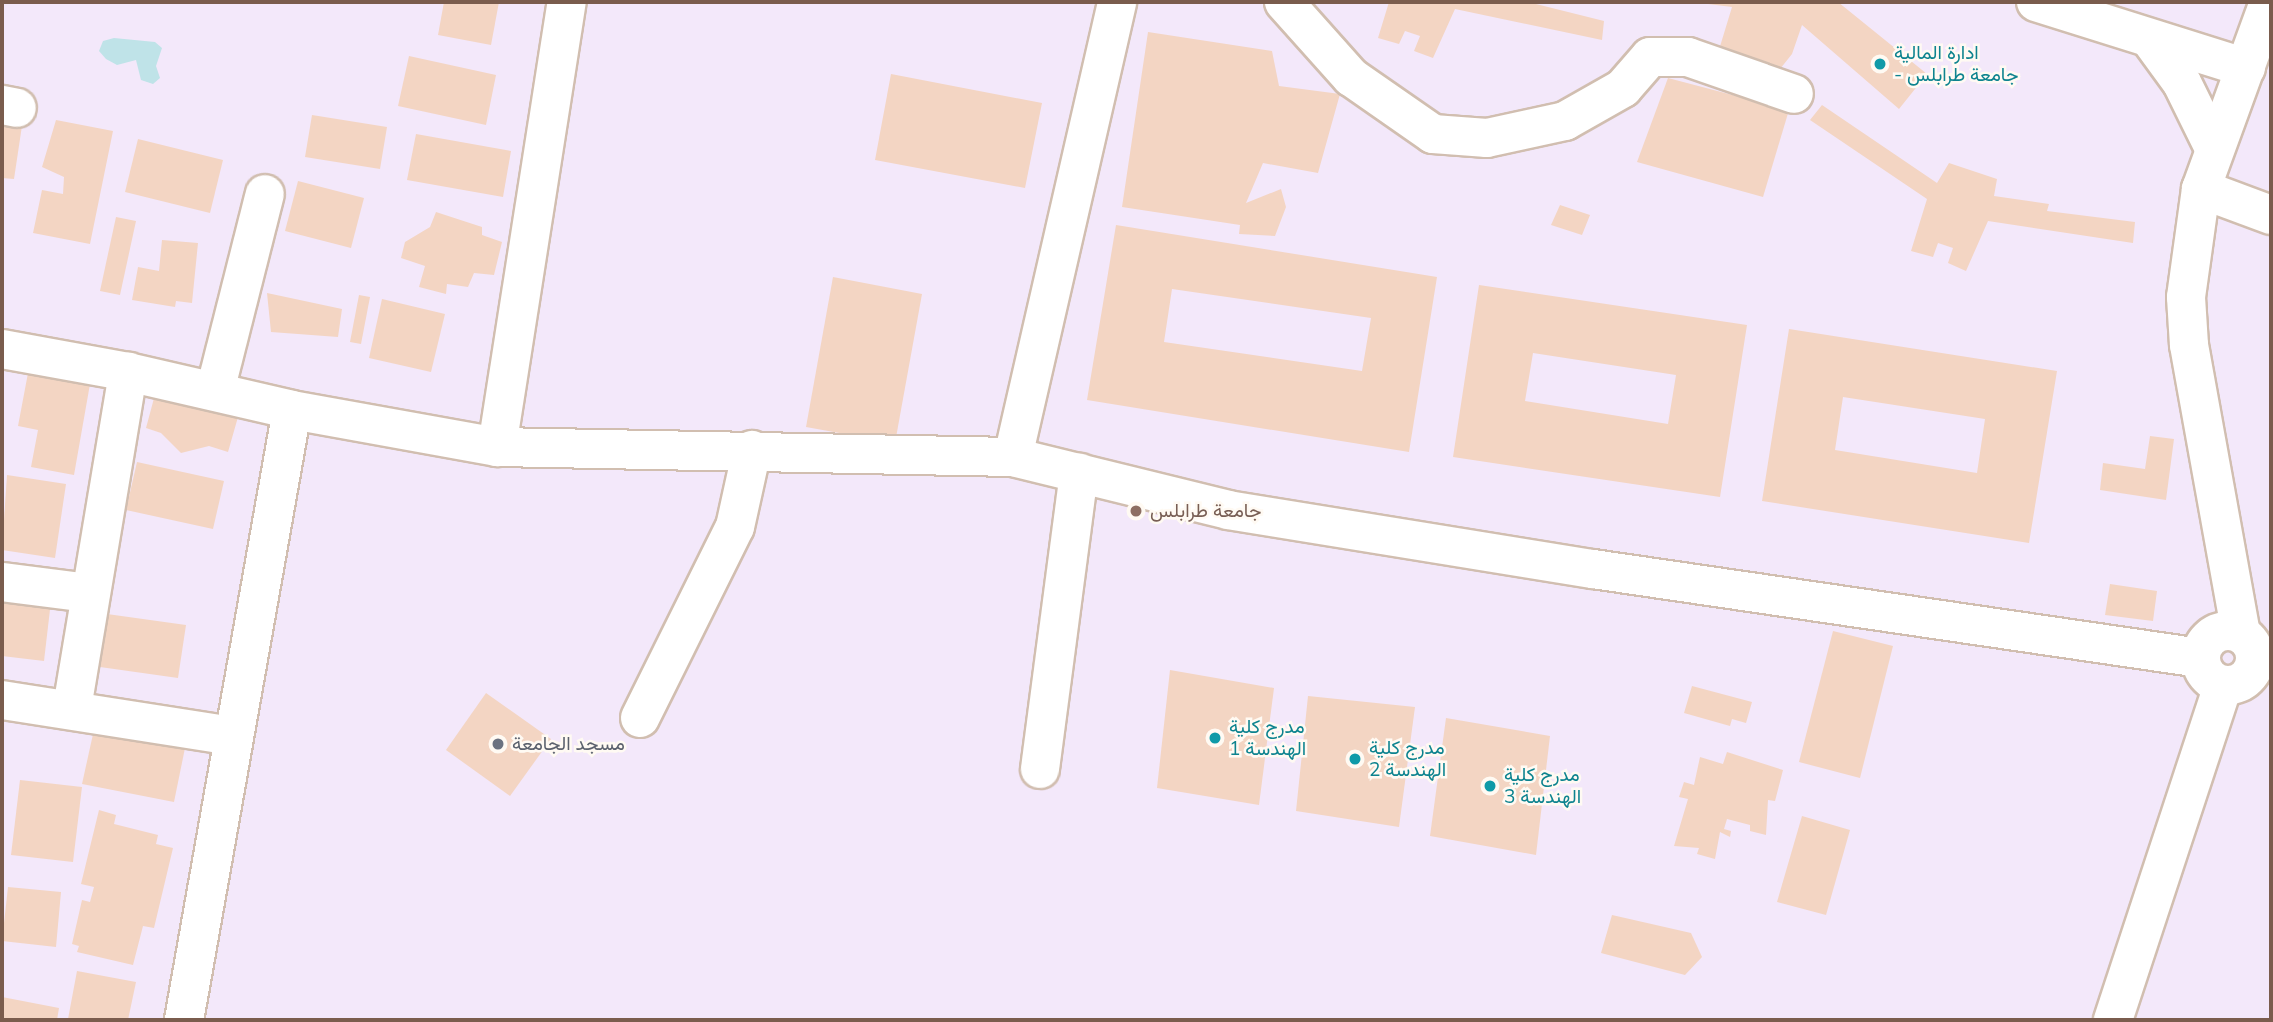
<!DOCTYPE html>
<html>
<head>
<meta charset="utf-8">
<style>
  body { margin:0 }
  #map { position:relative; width:2273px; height:1022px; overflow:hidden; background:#fdf6ec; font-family:Mulish,Vazirmatn,sans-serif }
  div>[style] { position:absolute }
  .education>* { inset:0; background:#f3e8fa }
  .water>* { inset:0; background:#bfe3e8 }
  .building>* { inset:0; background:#f3d5c3 }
  .roads { filter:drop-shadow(2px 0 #d1beb0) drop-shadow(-2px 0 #d1beb0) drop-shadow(0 2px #d1beb0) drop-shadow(0 -2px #d1beb0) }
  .minor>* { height:38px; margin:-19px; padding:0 19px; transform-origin:19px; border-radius:19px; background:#fff }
  .minor>.ring { margin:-19px; padding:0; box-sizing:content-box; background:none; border:38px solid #fff; border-radius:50% }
  .dots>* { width:19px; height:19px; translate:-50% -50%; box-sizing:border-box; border:4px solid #fffaf3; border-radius:50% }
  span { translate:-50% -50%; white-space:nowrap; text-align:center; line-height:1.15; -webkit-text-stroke:5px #fffaf3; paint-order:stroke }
  .culture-label { font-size:19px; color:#0d838f }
  .left { translate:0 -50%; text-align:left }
  .education-label { font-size:19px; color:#785e54 }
  .worship-label { font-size:19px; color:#5b616d }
  .frame { position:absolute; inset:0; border:4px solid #7a5c4d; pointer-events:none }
</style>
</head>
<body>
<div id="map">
  <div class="education">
    <i style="clip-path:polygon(2px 2px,2271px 2px,2271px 1020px,2px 1020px)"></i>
  </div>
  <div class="water">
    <i style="clip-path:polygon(114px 38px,155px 42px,162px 48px,156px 66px,160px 78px,153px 84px,141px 80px,136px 60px,117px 65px,106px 59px,99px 51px,103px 41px)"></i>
  </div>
  <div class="building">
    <i style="clip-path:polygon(444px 2px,499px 2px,491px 45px,438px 35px)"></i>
    <i style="clip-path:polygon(1389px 2px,1528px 2px,1604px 21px,1602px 40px,1455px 9px,1433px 58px,1414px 51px,1420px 36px,1405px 31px,1399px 44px,1378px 38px)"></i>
    <i style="clip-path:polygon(1692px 2px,1838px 2px,1927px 74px,1899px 109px,1802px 25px,1792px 54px,1776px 74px,1718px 53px,1732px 7px)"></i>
    <i style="clip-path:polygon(1148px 32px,1272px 51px,1279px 86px,1340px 94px,1318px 173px,1263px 163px,1246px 203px,1281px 189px,1286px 207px,1275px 236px,1239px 234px,1240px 225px,1122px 207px)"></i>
    <i style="clip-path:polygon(409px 56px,496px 75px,486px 125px,398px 106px)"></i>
    <i style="clip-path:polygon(891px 74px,1042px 103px,1025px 188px,875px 160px)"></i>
    <i style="clip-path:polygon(1668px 78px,1789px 110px,1763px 197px,1637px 162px)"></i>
    <i style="clip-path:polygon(1822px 105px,1937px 183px,1949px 163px,1997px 179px,1994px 196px,2049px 204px,2047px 211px,2135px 222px,2133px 243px,1988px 221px,1966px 271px,1948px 263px,1953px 248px,1938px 243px,1933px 257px,1911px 251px,1927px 199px,1810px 120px)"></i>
    <i style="clip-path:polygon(2px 115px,23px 119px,14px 179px,2px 178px)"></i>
    <i style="clip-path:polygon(312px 115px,387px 127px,380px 169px,305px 157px)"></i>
    <i style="clip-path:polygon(56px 120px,113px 131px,90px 244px,33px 233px,42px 190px,63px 194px,64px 177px,42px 167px)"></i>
    <i style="clip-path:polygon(416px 134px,511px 151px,503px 197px,407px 180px)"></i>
    <i style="clip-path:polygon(138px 139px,223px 160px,210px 213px,125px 192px)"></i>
    <i style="clip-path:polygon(298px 181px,364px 198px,351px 248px,285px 231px)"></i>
    <i style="clip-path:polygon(1560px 205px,1590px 215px,1582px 235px,1551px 225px)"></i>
    <i style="clip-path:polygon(436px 212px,482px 227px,482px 235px,502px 242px,494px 275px,474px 273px,468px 287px,447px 284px,446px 294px,419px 287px,425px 266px,401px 258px,405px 242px,430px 227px)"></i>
    <i style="clip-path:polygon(116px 217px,136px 221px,120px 295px,100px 291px)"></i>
    <i style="clip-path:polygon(evenodd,1116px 225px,1437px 277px,1409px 452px,1087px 400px,1116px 225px,1172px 289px,1371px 318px,1362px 371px,1164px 342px,1172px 289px)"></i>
    <i style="clip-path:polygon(162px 240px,198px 243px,192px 303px,176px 301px,175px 307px,132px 300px,138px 267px,159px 271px)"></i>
    <i style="clip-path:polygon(833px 277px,922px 294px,895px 443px,806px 427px)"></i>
    <i style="clip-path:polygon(evenodd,1479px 285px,1747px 325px,1720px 497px,1453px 457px,1479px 285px,1533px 353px,1676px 375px,1668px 424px,1525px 401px,1533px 353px)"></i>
    <i style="clip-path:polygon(267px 293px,342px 309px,338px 337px,271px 332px)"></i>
    <i style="clip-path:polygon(359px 295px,370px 297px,361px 344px,350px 342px)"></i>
    <i style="clip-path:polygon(382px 299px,445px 314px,431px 372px,369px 358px)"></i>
    <i style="clip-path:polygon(evenodd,1789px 329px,2057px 371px,2029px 543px,1762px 501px,1789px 329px,1843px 397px,1985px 419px,1977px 473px,1835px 450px,1843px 397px)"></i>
    <i style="clip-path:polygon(28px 373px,90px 384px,74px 475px,31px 467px,38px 430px,18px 426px)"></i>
    <i style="clip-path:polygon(157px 387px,240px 410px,228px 452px,209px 446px,181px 453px,161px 433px,146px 428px)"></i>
    <i style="clip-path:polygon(2150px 436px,2174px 439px,2166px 500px,2100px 490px,2103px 463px,2145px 469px)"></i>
    <i style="clip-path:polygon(137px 462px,224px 481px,213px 529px,126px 510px)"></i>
    <i style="clip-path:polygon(7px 475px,66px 484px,55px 558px,2px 550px)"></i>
    <i style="clip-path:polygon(2110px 584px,2157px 591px,2153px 621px,2105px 615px)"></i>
    <i style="clip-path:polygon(2px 596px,51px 601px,44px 661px,2px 656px)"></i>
    <i style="clip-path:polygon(107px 614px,186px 625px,178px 678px,100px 667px)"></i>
    <i style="clip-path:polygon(1833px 631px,1893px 646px,1860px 778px,1799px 762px)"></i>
    <i style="clip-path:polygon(1170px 670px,1274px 688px,1259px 805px,1157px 788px)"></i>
    <i style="clip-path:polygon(1692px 686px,1752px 702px,1746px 723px,1732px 719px,1730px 726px,1684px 713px)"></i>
    <i style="clip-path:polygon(486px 693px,551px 739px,510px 796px,446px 750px)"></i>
    <i style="clip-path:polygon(1308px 696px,1415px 707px,1399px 827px,1296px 811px)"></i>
    <i style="clip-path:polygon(1446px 718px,1550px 736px,1536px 855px,1430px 836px)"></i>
    <i style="clip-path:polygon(95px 725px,185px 748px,174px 802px,82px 784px)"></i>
    <i style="clip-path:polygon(1727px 752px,1783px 770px,1775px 801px,1768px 800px,1766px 835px,1750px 831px,1750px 825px,1727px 819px,1724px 829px,1731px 831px,1730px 837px,1720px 832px,1715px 859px,1697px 854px,1699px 848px,1674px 846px,1688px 799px,1679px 797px,1684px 782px,1694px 785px,1700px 757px,1723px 764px)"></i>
    <i style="clip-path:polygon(20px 780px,82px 787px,73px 862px,11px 855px)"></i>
    <i style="clip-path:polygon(99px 810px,116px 815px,114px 824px,158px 835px,156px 844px,173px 848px,154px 928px,143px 926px,133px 965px,77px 952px,79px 946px,72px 944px,82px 900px,90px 902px,94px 887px,81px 884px)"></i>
    <i style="clip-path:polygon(1802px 816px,1850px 830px,1826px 915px,1777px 902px)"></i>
    <i style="clip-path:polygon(8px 887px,61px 892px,56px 947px,2px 941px)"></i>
    <i style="clip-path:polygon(1612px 915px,1691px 933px,1702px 957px,1685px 975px,1601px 953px)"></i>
    <i style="clip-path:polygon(77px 971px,136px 982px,128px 1020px,68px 1019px)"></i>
    <i style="clip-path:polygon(2px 997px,59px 1008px,57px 1020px,2px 1020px)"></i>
  </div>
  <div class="roads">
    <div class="minor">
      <i style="left:1284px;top:2px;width:101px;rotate:48.2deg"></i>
      <i style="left:1351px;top:77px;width:100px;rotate:34.8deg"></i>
      <i style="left:1433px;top:134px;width:54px;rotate:4.2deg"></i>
      <i style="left:1487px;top:138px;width:80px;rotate:-12.3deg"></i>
      <i style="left:1565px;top:121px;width:67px;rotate:-29.6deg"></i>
      <i style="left:1623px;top:88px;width:41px;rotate:-48.9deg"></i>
      <i style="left:1650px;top:57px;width:38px"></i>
      <i style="left:1688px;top:57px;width:112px;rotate:19.2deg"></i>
      <i style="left:2036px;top:2px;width:220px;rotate:17.4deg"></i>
      <i style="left:2150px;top:39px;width:54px;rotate:54deg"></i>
      <i style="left:2182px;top:83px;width:72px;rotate:63.8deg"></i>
      <i style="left:2px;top:105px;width:15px;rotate:11deg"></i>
      <i style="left:2201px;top:189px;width:75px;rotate:20.4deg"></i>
      <i style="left:2px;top:349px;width:128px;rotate:10.3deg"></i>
      <i style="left:128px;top:372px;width:168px;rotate:13deg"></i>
      <i style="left:292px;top:410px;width:208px;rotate:10.2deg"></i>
      <i style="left:497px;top:447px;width:516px;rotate:1.11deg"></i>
      <i style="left:1013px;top:457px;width:221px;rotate:13.8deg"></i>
      <i style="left:1228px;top:510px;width:370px;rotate:9.2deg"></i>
      <i style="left:1593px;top:569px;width:613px;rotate:8.34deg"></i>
      <i style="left:215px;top:391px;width:203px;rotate:-75.8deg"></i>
      <i style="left:497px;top:447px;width:450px;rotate:-81.1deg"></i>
      <i style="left:1013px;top:457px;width:467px;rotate:-77.1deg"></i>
      <i style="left:2px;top:582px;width:87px;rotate:7.3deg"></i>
      <i class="ring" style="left:2201px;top:631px;width:16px;height:16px"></i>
      <i style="left:2241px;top:634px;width:294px;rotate:-100.2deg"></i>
      <i style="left:2189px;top:345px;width:48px;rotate:-93.6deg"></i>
      <i style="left:2186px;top:297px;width:109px;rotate:-82.1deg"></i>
      <i style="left:2201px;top:189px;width:199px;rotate:-70deg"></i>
      <i style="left:2px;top:700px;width:232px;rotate:8.9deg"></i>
      <i style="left:72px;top:708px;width:341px;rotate:-80.5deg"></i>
      <i style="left:640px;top:718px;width:213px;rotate:-63.6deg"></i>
      <i style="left:735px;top:527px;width:79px;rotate:-77.6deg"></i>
      <i style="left:1040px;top:769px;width:299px;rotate:-82.5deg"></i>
      <i style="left:184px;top:1020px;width:619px;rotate:-79.96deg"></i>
      <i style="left:2113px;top:1020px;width:352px;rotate:-71.8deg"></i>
    </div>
  </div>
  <div class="dots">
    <i style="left:1880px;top:64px;background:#0f9aa8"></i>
    <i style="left:1136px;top:511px;background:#8d6e63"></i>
    <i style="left:1215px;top:738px;background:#0f9aa8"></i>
    <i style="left:498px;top:744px;background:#6b7280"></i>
    <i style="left:1355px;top:759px;background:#0f9aa8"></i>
    <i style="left:1490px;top:786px;background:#0f9aa8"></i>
  </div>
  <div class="culture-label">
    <span class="left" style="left:1894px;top:64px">ادارة المالية<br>- جامعة طرابلس</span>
    <span class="left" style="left:1229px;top:738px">مدرج كلية<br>الهندسة 1</span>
    <span class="left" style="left:1369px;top:759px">مدرج كلية<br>الهندسة 2</span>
    <span class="left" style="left:1504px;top:786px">مدرج كلية<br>الهندسة 3</span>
  </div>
  <div class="education-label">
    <span class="left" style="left:1150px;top:511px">جامعة طرابلس</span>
  </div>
  <div class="worship-label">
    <span class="left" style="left:512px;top:744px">مسجد الجامعة</span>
  </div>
  <div class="frame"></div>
</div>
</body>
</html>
